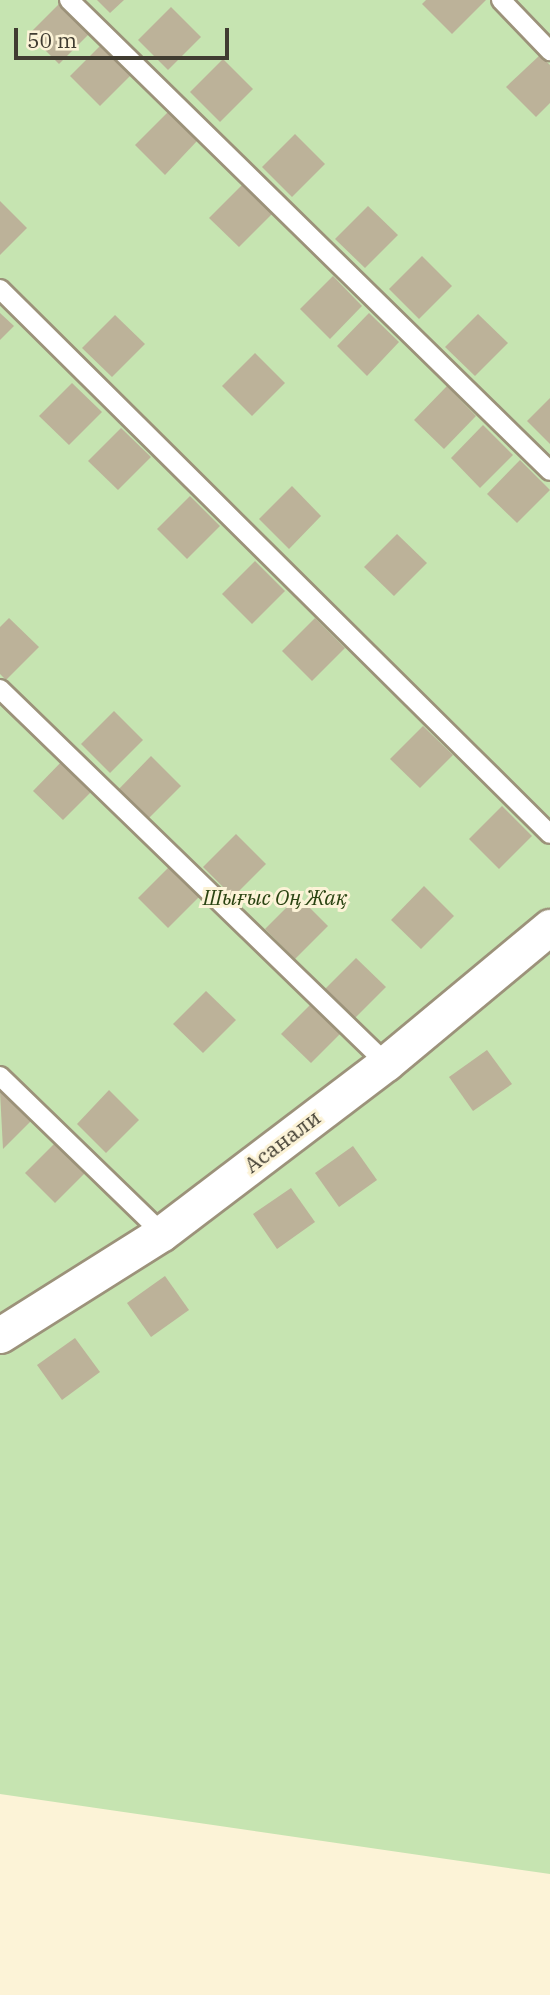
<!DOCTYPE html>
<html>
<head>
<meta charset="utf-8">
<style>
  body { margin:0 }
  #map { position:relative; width:550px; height:1995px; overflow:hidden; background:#fcf3d7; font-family:"IBM Plex Serif",serif }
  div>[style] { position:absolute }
  .green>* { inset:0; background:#c6e4b1 }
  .building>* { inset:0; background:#bcb299 }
  .roads { filter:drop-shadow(2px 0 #9c927a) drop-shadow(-2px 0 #9c927a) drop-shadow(0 2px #9c927a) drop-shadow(0 -2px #9c927a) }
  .lane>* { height:18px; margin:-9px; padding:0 9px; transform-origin:9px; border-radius:9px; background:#fff }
  .street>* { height:35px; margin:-17.5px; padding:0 17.5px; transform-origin:17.5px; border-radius:17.5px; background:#fff }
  span { translate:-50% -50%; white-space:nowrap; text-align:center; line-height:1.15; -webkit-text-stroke:6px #fcf3d7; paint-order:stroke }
  .park-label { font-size:21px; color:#294311; font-style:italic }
  .street-label { font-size:21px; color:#403c31 }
  .scale { position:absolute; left:14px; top:28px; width:215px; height:32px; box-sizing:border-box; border:4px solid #403c31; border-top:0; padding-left:9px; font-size:21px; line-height:24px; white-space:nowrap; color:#403c31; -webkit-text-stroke:5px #fcf3d7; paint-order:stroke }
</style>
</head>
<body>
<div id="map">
  <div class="green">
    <i style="clip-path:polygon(0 0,550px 0,550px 1874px,0 1794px)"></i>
  </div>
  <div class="building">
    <i style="clip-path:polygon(97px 0,124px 0,110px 13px)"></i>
    <i style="clip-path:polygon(426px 0,486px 0,452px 34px,422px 4px)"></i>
    <i style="clip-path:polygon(62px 1px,92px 31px,59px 64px,29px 34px)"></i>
    <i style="clip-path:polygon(171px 7px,201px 37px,168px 70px,138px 40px)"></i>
    <i style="clip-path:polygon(103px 43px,133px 73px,100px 106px,70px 76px)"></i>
    <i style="clip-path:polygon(540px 55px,550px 65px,550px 103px,536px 117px,506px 87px)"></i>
    <i style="clip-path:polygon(223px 59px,253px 89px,220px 122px,190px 92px)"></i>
    <i style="clip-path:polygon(168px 112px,197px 141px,165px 175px,135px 145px)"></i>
    <i style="clip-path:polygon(295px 134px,325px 164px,292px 197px,262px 167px)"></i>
    <i style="clip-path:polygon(242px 185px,272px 214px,239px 247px,209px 218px)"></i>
    <i style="clip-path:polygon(0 201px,27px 228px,0 255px)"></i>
    <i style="clip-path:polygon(368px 206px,398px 235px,365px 268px,335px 239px)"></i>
    <i style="clip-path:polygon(422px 256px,452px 286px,419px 319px,389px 289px)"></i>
    <i style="clip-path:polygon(333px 276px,362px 306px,330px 339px,300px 309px)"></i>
    <i style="clip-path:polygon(0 313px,14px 326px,0 340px)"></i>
    <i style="clip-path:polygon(369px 313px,399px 342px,367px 376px,337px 346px)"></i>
    <i style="clip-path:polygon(478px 314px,508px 343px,475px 376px,445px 347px)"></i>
    <i style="clip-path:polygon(115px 315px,145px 344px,112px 377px,82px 348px)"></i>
    <i style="clip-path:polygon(255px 353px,285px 383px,252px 416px,222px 386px)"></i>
    <i style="clip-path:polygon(72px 383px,102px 412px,69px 445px,39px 416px)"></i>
    <i style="clip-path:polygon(447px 386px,476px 416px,444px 449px,414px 420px)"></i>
    <i style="clip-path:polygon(550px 398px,550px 444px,527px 421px)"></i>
    <i style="clip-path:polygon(483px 425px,513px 455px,480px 488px,451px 458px)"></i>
    <i style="clip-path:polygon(121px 428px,151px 457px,118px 490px,88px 461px)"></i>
    <i style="clip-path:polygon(520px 460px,550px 490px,517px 523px,487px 494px)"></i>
    <i style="clip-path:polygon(292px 486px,321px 516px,289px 549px,259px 519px)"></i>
    <i style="clip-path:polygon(190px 496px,220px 526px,187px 559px,157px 529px)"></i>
    <i style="clip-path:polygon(397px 534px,427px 563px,394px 596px,364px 567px)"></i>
    <i style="clip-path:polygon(255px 561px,285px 591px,252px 624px,222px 594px)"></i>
    <i style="clip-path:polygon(9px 618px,39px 647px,6px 680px,0 674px,0 627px)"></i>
    <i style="clip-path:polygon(315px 618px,345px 648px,312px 681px,282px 651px)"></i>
    <i style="clip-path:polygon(114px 711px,143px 740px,110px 773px,81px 744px)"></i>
    <i style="clip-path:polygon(423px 726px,453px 755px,420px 788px,390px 759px)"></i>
    <i style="clip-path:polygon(151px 756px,181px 786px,148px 819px,118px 790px)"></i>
    <i style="clip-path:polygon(66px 757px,96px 787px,63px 820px,33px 791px)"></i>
    <i style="clip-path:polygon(502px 806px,532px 836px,499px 869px,469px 839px)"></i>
    <i style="clip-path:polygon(236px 834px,266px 864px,233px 897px,203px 867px)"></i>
    <i style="clip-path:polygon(171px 865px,201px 895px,168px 928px,138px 898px)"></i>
    <i style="clip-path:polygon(424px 886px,454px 916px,421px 949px,391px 920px)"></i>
    <i style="clip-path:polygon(298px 896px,328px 926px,295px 959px,265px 929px)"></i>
    <i style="clip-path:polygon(356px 958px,386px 987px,353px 1020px,323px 991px)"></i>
    <i style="clip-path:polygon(206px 991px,236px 1020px,203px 1053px,173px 1024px)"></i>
    <i style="clip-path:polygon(315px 1000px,344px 1030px,311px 1063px,281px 1034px)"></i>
    <i style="clip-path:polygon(487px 1050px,512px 1084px,473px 1111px,449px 1077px)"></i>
    <i style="clip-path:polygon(6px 1086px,36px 1116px,3px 1149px,0 1092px)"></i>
    <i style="clip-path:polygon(109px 1090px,139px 1120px,106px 1153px,77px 1124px)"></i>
    <i style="clip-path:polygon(58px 1140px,88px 1170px,55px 1203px,25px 1173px)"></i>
    <i style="clip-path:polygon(353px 1146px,377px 1180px,339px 1207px,315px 1173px)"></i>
    <i style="clip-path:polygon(291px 1188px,315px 1222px,277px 1249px,253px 1214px)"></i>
    <i style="clip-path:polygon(165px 1276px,189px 1310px,151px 1337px,127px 1303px)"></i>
    <i style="clip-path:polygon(75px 1338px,100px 1372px,62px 1400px,37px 1365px)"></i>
  </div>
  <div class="roads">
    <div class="lane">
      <i style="left:69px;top:0;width:673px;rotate:44.4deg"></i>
      <i style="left:501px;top:0;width:71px;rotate:46.1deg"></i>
      <i style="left:0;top:289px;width:774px;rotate:44.74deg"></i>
      <i style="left:0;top:689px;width:537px;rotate:44.1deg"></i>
      <i style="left:0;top:1076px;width:226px;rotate:44.1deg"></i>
    </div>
    <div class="street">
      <i style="left:0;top:1335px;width:191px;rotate:-32.2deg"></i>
      <i style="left:162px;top:1233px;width:281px;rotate:-37.2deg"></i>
      <i style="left:386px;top:1063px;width:213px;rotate:-39.7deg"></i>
    </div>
  </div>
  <div class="park-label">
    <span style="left:275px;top:897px">Шығыс Оң Жақ</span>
  </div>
  <div class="street-label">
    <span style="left:282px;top:1141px;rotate:-37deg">Асанали</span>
  </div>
  <div class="scale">50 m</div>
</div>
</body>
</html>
